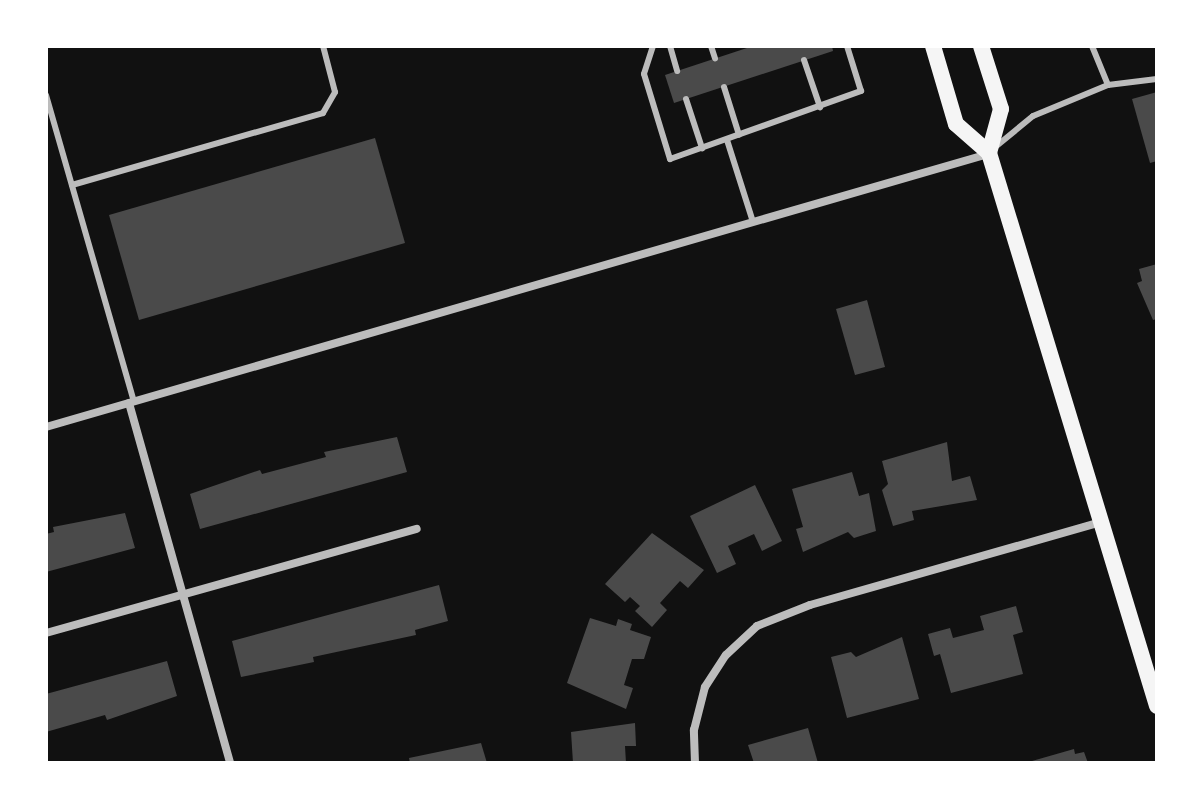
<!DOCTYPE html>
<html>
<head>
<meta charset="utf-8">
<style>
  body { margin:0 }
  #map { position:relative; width:1203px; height:809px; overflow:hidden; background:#111; font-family:Helvetica,sans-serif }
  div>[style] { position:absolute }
  .building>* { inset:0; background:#4a4a4a }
  .service>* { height:6px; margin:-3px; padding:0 3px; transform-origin:3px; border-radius:3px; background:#bcbcbc }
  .minor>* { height:8px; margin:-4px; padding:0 4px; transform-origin:4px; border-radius:4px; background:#bcbcbc }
  .secondary>* { height:16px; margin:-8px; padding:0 8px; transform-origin:8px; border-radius:8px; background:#f5f5f5 }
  span { translate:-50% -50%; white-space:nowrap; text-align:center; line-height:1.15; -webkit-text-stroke:6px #fff; paint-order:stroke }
  .frame { position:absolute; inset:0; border:48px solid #fff; pointer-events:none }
</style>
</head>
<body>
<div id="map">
  <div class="building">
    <i style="clip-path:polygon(753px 46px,832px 46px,833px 51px,674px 103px,665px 75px)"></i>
    <i style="clip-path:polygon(1157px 92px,1157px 161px,1150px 163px,1132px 99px)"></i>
    <i style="clip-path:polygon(375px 138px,405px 243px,139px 320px,109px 215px)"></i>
    <i style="clip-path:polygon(1157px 264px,1157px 319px,1153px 320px,1137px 283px,1142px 281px,1139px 269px)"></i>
    <i style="clip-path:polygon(867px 300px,885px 367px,855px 375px,836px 309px)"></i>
    <i style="clip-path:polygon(397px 437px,407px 472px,200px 529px,190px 494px,260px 470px,262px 474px,326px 457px,324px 452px)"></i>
    <i style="clip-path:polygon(947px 442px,952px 481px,970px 476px,977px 500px,912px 511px,914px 520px,893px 526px,882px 490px,888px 484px,882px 461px)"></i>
    <i style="clip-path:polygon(852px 472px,859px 496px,869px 493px,876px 531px,854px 538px,848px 532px,803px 552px,796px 529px,803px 527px,792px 489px)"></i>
    <i style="clip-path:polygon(755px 485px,782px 541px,762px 551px,754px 534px,728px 546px,736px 564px,717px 573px,690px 516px)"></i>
    <i style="clip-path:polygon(125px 513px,135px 548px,46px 572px,46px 534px,54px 532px,53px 527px)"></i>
    <i style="clip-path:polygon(652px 533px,704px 570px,688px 588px,680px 581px,660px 603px,667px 610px,652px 627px,635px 611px,640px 606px,630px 597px,625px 602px,605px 584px)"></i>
    <i style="clip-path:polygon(439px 585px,448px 621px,415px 630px,416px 635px,313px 657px,314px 662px,241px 677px,232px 641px)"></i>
    <i style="clip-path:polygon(1016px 606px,1023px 632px,1013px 635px,1023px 674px,951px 693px,940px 654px,934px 656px,928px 634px,950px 628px,953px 638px,984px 630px,980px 616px)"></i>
    <i style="clip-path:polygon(590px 618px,616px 626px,618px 619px,632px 624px,630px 630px,651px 637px,644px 659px,632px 659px,624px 685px,633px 688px,626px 709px,567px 683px)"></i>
    <i style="clip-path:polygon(902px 637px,919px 699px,847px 718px,831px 657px,851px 652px,856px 657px)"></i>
    <i style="clip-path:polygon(167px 661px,177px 696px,107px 720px,105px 715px,46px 732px,46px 694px)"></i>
    <i style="clip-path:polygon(635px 723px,636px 746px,625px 746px,626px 763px,573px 763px,571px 732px)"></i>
    <i style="clip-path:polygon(808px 728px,818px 763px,754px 763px,748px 745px)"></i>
    <i style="clip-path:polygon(481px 743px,487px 763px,410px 763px,409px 758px)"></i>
    <i style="clip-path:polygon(1074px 749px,1075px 754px,1084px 752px,1088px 763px,1025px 763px)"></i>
  </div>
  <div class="service">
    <i style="left:653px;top:46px;width:29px;rotate:108deg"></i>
    <i style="left:644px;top:74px;width:89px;rotate:73deg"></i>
    <i style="left:670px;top:159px;width:203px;rotate:-19.6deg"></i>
    <i style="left:861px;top:91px;width:47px;rotate:-107.3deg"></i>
    <i style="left:670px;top:46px;width:26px;rotate:74deg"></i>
    <i style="left:711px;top:46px;width:13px;rotate:72deg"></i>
    <i style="left:1092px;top:46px;width:42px;rotate:67.7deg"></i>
    <i style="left:804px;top:60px;width:50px;rotate:71.2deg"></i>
    <i style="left:724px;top:87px;width:50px;rotate:72.6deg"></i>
    <i style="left:46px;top:95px;width:319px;rotate:74deg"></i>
    <i style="left:686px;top:99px;width:52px;rotate:71.9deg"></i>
    <i style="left:727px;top:140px;width:86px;rotate:72.4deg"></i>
    <i style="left:994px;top:148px;width:50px;rotate:-39.4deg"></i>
    <i style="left:1033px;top:116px;width:81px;rotate:-22.5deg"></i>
    <i style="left:1108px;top:85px;width:49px;rotate:-7deg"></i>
    <i style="left:72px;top:185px;width:261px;rotate:-16deg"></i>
    <i style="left:323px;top:113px;width:24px;rotate:-60deg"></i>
    <i style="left:335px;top:92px;width:48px;rotate:-104.6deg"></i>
  </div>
  <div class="minor">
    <i style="left:129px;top:403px;width:374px;rotate:74.3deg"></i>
    <i style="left:46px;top:427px;width:981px;rotate:-16.16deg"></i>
    <i style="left:46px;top:633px;width:385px;rotate:-15.7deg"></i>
    <i style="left:695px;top:763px;width:33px;rotate:-92deg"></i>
    <i style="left:694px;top:730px;width:44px;rotate:-75.7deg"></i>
    <i style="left:705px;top:687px;width:38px;rotate:-57deg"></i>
    <i style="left:726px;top:655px;width:42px;rotate:-43.1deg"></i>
    <i style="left:757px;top:626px;width:57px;rotate:-21.6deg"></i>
    <i style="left:810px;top:605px;width:304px;rotate:-15.9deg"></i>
  </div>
  <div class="secondary">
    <i style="left:933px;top:46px;width:81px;rotate:73.6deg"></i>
    <i style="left:956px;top:124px;width:44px;rotate:41.3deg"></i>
    <i style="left:989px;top:153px;width:578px;rotate:73.1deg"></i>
    <i style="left:981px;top:46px;width:66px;rotate:72.4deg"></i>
    <i style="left:1001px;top:109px;width:46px;rotate:105.3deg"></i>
  </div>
  <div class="frame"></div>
</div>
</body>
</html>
